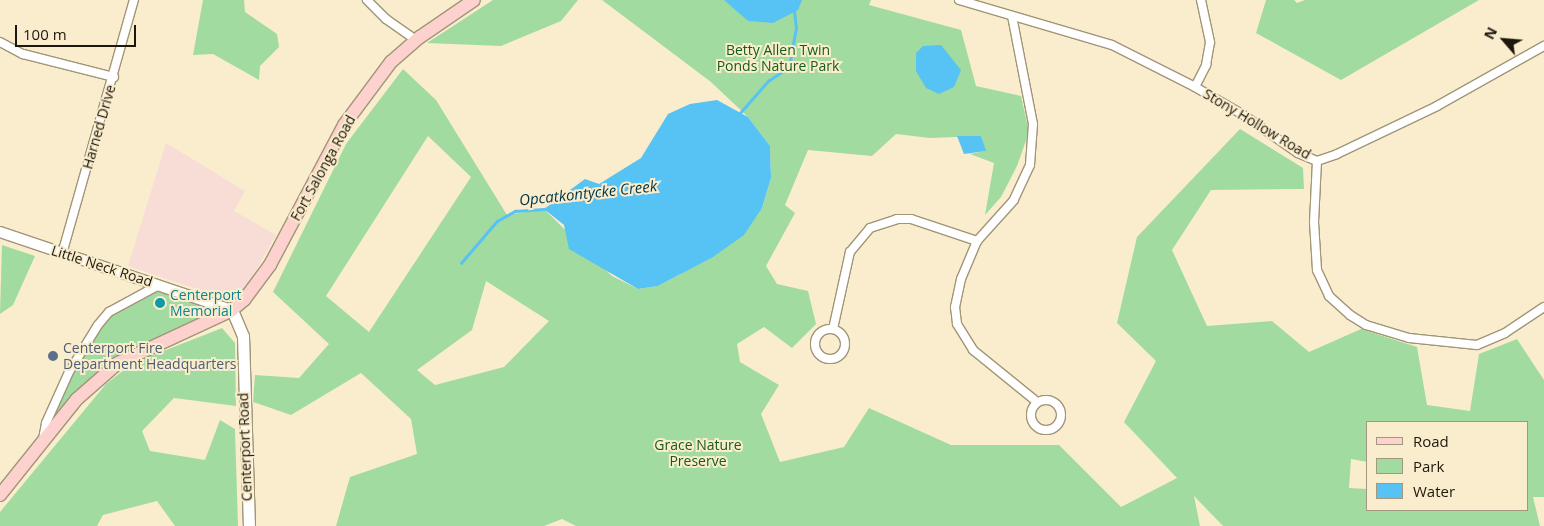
<!DOCTYPE html>
<html>
<head>
<meta charset="utf-8">
<style>
  body { margin:0 }
  #map { position:relative; width:1544px; height:526px; overflow:hidden; background:#faedcd; font-family:"Open Sans",sans-serif }
  div>[style] { position:absolute }
  .commercial>* { inset:0; background:#f7ddd6 }
  .green>* { inset:0; background:#a2dba0 }
  .water>* { inset:0; background:#56c3f4 }
  .stream>* { height:2.5px; margin:-1.25px; padding:0 1.25px; transform-origin:1.25px; border-radius:1.25px; background:#56c3f4 }
  .roads { filter:drop-shadow(1px 0 #a19578) drop-shadow(-1px 0 #a19578) drop-shadow(0 1px #a19578) drop-shadow(0 -1px #a19578) }
  .minor>* { height:8px; margin:-4px; padding:0 4px; transform-origin:4px; border-radius:4px; background:#fff }
  .minor>.ring { margin:-4px; padding:0; box-sizing:content-box; background:none; border:8px solid #fff; border-radius:50% }
  .tertiary>* { height:10px; margin:-5px; padding:0 5px; transform-origin:5px; border-radius:5px; background:#fff }
  .secondary>* { height:11px; margin:-5.5px; padding:0 5.5px; transform-origin:5.5px; border-radius:5.5px; background:#fff }
  .primary>* { height:12px; margin:-6px; padding:0 6px; transform-origin:6px; border-radius:6px; background:#fcd1ce }
  .dots>* { width:14px; height:14px; translate:-50% -50%; box-sizing:border-box; border:2px solid #faedcd; border-radius:50% }
  span { translate:-50% -50%; white-space:nowrap; text-align:center; line-height:1.15; -webkit-text-stroke:4px #faedcd; paint-order:stroke }
  .park-label { font-size:14px; color:#145c1a }
  .street-label { font-size:14px; color:#1d180d }
  .culture-label { font-size:14px; color:#0d838f }
  .left { translate:0 -50%; text-align:left }
  .service-label { font-size:14px; color:#4e5e75 }
  .water-label { font-size:15px; color:#003346; font-style:italic }
  .legend { position:absolute; left:1366px; top:421px; width:162px; height:90px; box-sizing:border-box; background:#faedcd; border:1px solid #a29880; margin:0; padding:6px 9px; list-style:none; font-size:15px; color:#1d180d }
  .legend li { display:flex; align-items:center; gap:10px; height:25px }
  .legend b { width:25px; border:1px solid #a29880 }
  .north { position:absolute; left:1479px; top:15px; width:50px; height:50px; -webkit-text-stroke:4px #faedcd; paint-order:stroke; rotate:297deg; font-size:14px; font-weight:700; line-height:20px; text-align:center; color:#1d180d }
  .north::after { content:''; display:block; margin:auto; width:18px; height:22px; background:#1d180d; clip-path:polygon(50% 0,100% 100%,50% 72%,0 100%) }
  .scale { position:absolute; left:15px; top:25px; width:121px; height:22px; box-sizing:border-box; border:2px solid #1d180d; border-top:0; padding-left:6px; font-size:15px; line-height:18px; white-space:nowrap; color:#1d180d; -webkit-text-stroke:4px #faedcd; paint-order:stroke }
</style>
</head>
<body>
<div id="map">
  <div class="commercial">
    <i style="clip-path:polygon(166px 143px,245px 191px,234px 211px,276px 235px,244px 291px,226px 299px,128px 266px)"></i>
  </div>
  <div class="green">
    <i style="clip-path:polygon(203px 0,244px 0,245px 12px,277px 34px,279px 47px,260px 66px,259px 80px,213px 54px,193px 55px)"></i>
    <i style="clip-path:polygon(493px 0,578px 0,561px 21px,501px 46px,427px 43px)"></i>
    <i style="clip-path:polygon(evenodd,602px 0,871px 0,869px 5px,961px 30px,976px 86px,1021px 96px,1029px 132px,1017px 166px,1001px 197px,985px 215px,994px 163px,970px 154px,985px 151px,981px 136px,930px 138px,896px 134px,872px 156px,808px 150px,785px 205px,795px 213px,766px 266px,777px 284px,808px 291px,816px 324px,792px 348px,764px 327px,737px 344px,740px 362px,779px 385px,761px 414px,780px 462px,844px 447px,869px 408px,951px 445px,1059px 445px,1121px 507px,1177px 478px,1124px 422px,1156px 361px,1117px 323px,1137px 237px,1240px 129px,1303px 168px,1304px 189px,1211px 190px,1172px 250px,1207px 326px,1272px 321px,1309px 352px,1361px 329px,1417px 347px,1427px 405px,1470px 411px,1479px 354px,1517px 339px,1544px 380px,1544px 497px,1533px 497px,1540px 526px,1223px 526px,1194px 496px,1200px 526px,576px 526px,562px 519px,544px 526px,336px 526px,350px 477px,417px 454px,411px 419px,361px 373px,291px 415px,253px 402px,255px 375px,299px 378px,329px 344px,273px 292px,346px 144px,403px 69px,436px 100px,507px 215px,544px 209px,612px 276px,638px 289px,658px 286px,681px 274px,762px 208px,771px 178px,770px 146px,748px 117px,711px 82px,602px 0,428px 136px,471px 177px,369px 332px,326px 296px,428px 136px,602px 0,486px 281px,549px 321px,504px 367px,435px 385px,417px 370px,472px 330px,486px 281px,602px 0,1368px 422px,1528px 422px,1528px 510px,1368px 510px,1368px 489px,1349px 488px,1351px 459px,1368px 462px,1368px 422px)"></i>
    <i style="clip-path:polygon(1266px 0,1294px 0,1297px 3px,1305px 0,1479px 0,1341px 80px,1256px 33px)"></i>
    <i style="clip-path:polygon(2px 245px,35px 256px,13px 305px,0 314px)"></i>
    <i style="clip-path:polygon(156px 291px,206px 306px,208px 318px,154px 340px,47px 425px,70px 374px,109px 315px)"></i>
    <i style="clip-path:polygon(222px 328px,235px 343px,236px 406px,174px 398px,142px 431px,150px 451px,205px 460px,220px 420px,235px 429px,238px 526px,175px 526px,157px 501px,103px 515px,97px 526px,0 526px,0 512px,106px 384px,133px 363px)"></i>
  </div>
  <div class="water">
    <i style="clip-path:polygon(724px 0,802px 0,798px 10px,773px 23px,748px 21px)"></i>
    <i style="clip-path:polygon(941px 45px,961px 70px,954px 87px,939px 94px,926px 88px,916px 71px,916px 53px,923px 46px)"></i>
    <i style="clip-path:polygon(717px 100px,748px 117px,770px 146px,771px 178px,762px 208px,744px 235px,713px 257px,658px 286px,638px 289px,569px 249px,564px 225px,544px 209px,585px 179px,599px 184px,641px 158px,668px 114px,690px 104px)"></i>
    <i style="clip-path:polygon(957px 136px,981px 136px,986px 151px,964px 154px)"></i>
  </div>
  <div class="stream">
    <i style="left:739px;top:114px;width:44px;rotate:-48.7deg"></i>
    <i style="left:768px;top:81px;width:25px;rotate:-34deg"></i>
    <i style="left:789px;top:67px;width:40px;rotate:-80deg"></i>
    <i style="left:796px;top:28px;width:17px;rotate:-97deg"></i>
    <i style="left:461px;top:263px;width:55px;rotate:-49.4deg"></i>
    <i style="left:497px;top:221px;width:21px;rotate:-29deg"></i>
    <i style="left:515px;top:211px;width:32px;rotate:-4deg"></i>
  </div>
  <div class="roads">
    <div class="minor">
      <i style="left:367px;top:0;width:27px;rotate:45deg"></i>
      <i style="left:386px;top:19px;width:37px;rotate:35deg"></i>
      <i style="left:959px;top:0;width:159px;rotate:16.4deg"></i>
      <i style="left:1112px;top:45px;width:93px;rotate:26.8deg"></i>
      <i style="left:1195px;top:87px;width:54px;rotate:29.9deg"></i>
      <i style="left:1242px;top:114px;width:68px;rotate:34.9deg"></i>
      <i style="left:1298px;top:153px;width:21px;rotate:23deg"></i>
      <i style="left:1317px;top:161px;width:21px;rotate:-19deg"></i>
      <i style="left:1337px;top:154px;width:111px;rotate:-25.6deg"></i>
      <i style="left:1437px;top:106px;width:123px;rotate:-29.3deg"></i>
      <i style="left:1012px;top:16px;width:110px;rotate:79deg"></i>
      <i style="left:1033px;top:124px;width:41px;rotate:94.2deg"></i>
      <i style="left:1030px;top:165px;width:38px;rotate:115deg"></i>
      <i style="left:1014px;top:200px;width:55px;rotate:132.1deg"></i>
      <i style="left:977px;top:241px;width:41px;rotate:112.8deg"></i>
      <i style="left:961px;top:279px;width:29px;rotate:102deg"></i>
      <i style="left:955px;top:307px;width:17px;rotate:83deg"></i>
      <i style="left:957px;top:324px;width:31px;rotate:58deg"></i>
      <i style="left:973px;top:350px;width:82px;rotate:39.1deg"></i>
      <i style="left:0;top:42px;width:26px;rotate:28deg"></i>
      <i style="left:23px;top:54px;width:94px;rotate:14.2deg"></i>
      <i style="left:1195px;top:87px;width:25px;rotate:-63deg"></i>
      <i style="left:1206px;top:65px;width:23px;rotate:-80deg"></i>
      <i style="left:1210px;top:42px;width:43px;rotate:-102.1deg"></i>
      <i style="left:1317px;top:161px;width:61px;rotate:92.8deg"></i>
      <i style="left:1314px;top:222px;width:48px;rotate:86.4deg"></i>
      <i style="left:1317px;top:270px;width:29px;rotate:65deg"></i>
      <i style="left:1329px;top:296px;width:28px;rotate:42deg"></i>
      <i style="left:1350px;top:315px;width:19px;rotate:32deg"></i>
      <i style="left:1366px;top:325px;width:45px;rotate:16.8deg"></i>
      <i style="left:1409px;top:338px;width:68px;rotate:5.9deg"></i>
      <i style="left:1477px;top:345px;width:30px;rotate:-23deg"></i>
      <i style="left:1505px;top:333px;width:47px;rotate:-33.7deg"></i>
      <i style="left:62px;top:254px;width:264px;rotate:-74.2deg"></i>
      <i class="ring" style="left:815px;top:329px;width:22px;height:22px"></i>
      <i style="left:833px;top:329px;width:79px;rotate:-77.6deg"></i>
      <i style="left:850px;top:252px;width:31px;rotate:-50deg"></i>
      <i style="left:870px;top:228px;width:28px;rotate:-18deg"></i>
      <i style="left:897px;top:219px;width:14px"></i>
      <i style="left:911px;top:219px;width:70px;rotate:18.4deg"></i>
      <i class="ring" style="left:1031px;top:400px;width:22px;height:22px"></i>
      <i style="left:43px;top:439px;width:16px;rotate:-79deg"></i>
      <i style="left:46px;top:423px;width:56px;rotate:-65.7deg"></i>
      <i style="left:69px;top:372px;width:55px;rotate:-58.3deg"></i>
      <i style="left:98px;top:325px;width:17px;rotate:-50deg"></i>
      <i style="left:109px;top:312px;width:57px;rotate:-28.4deg"></i>
    </div>
    <div class="tertiary">
      <i style="left:0;top:232px;width:245px;rotate:18.6deg"></i>
    </div>
    <div class="secondary">
      <i style="left:232px;top:310px;width:28px;rotate:67deg"></i>
      <i style="left:243px;top:336px;width:190px;rotate:88.2deg"></i>
    </div>
    <div class="primary">
      <i style="left:0;top:495px;width:123px;rotate:-51.3deg"></i>
      <i style="left:77px;top:399px;width:55px;rotate:-41.3deg"></i>
      <i style="left:118px;top:363px;width:126px;rotate:-24.9deg"></i>
      <i style="left:232px;top:310px;width:16px;rotate:-40deg"></i>
      <i style="left:244px;top:300px;width:44px;rotate:-53.4deg"></i>
      <i style="left:270px;top:265px;width:158px;rotate:-62.1deg"></i>
      <i style="left:344px;top:125px;width:79px;rotate:-53.3deg"></i>
      <i style="left:391px;top:62px;width:38px;rotate:-41deg"></i>
      <i style="left:420px;top:37px;width:65px;rotate:-34.4deg"></i>
    </div>
  </div>
  <div class="dots">
    <i style="left:160px;top:303px;background:#0f9aa8"></i>
    <i style="left:53px;top:356px;background:#5c6f8a"></i>
  </div>
  <div class="park-label">
    <span style="left:778px;top:58px">Betty Allen Twin<br>Ponds Nature Park</span>
    <span style="left:698px;top:453px">Grace Nature<br>Preserve</span>
  </div>
  <div class="street-label">
    <span style="left:1257px;top:124px;rotate:31deg">Stony Hollow Road</span>
    <span style="left:99px;top:127px;rotate:-74deg">Harned Drive</span>
    <span style="left:323px;top:168px;rotate:-61deg">Fort Salonga Road</span>
    <span style="left:102px;top:266px;rotate:18deg">Little Neck Road</span>
    <span style="left:245px;top:447px;rotate:-92deg">Centerport Road</span>
  </div>
  <div class="culture-label">
    <span class="left" style="left:170px;top:303px">Centerport<br>Memorial</span>
  </div>
  <div class="service-label">
    <span class="left" style="left:63px;top:356px">Centerport Fire<br>Department Headquarters</span>
  </div>
  <div class="water-label">
    <span style="left:588px;top:193px;rotate:-6deg">Opcatkontycke Creek</span>
  </div>
  <ul class="legend">
  <li><b style="height:6px;background:#fcd1ce"></b>Road</li>
  <li><b style="height:14px;background:#a2dba0"></b>Park</li>
  <li><b style="height:14px;background:#56c3f4"></b>Water</li>
  </ul>
  <div class="north">N</div>
  <div class="scale">100 m</div>
</div>
</body>
</html>
